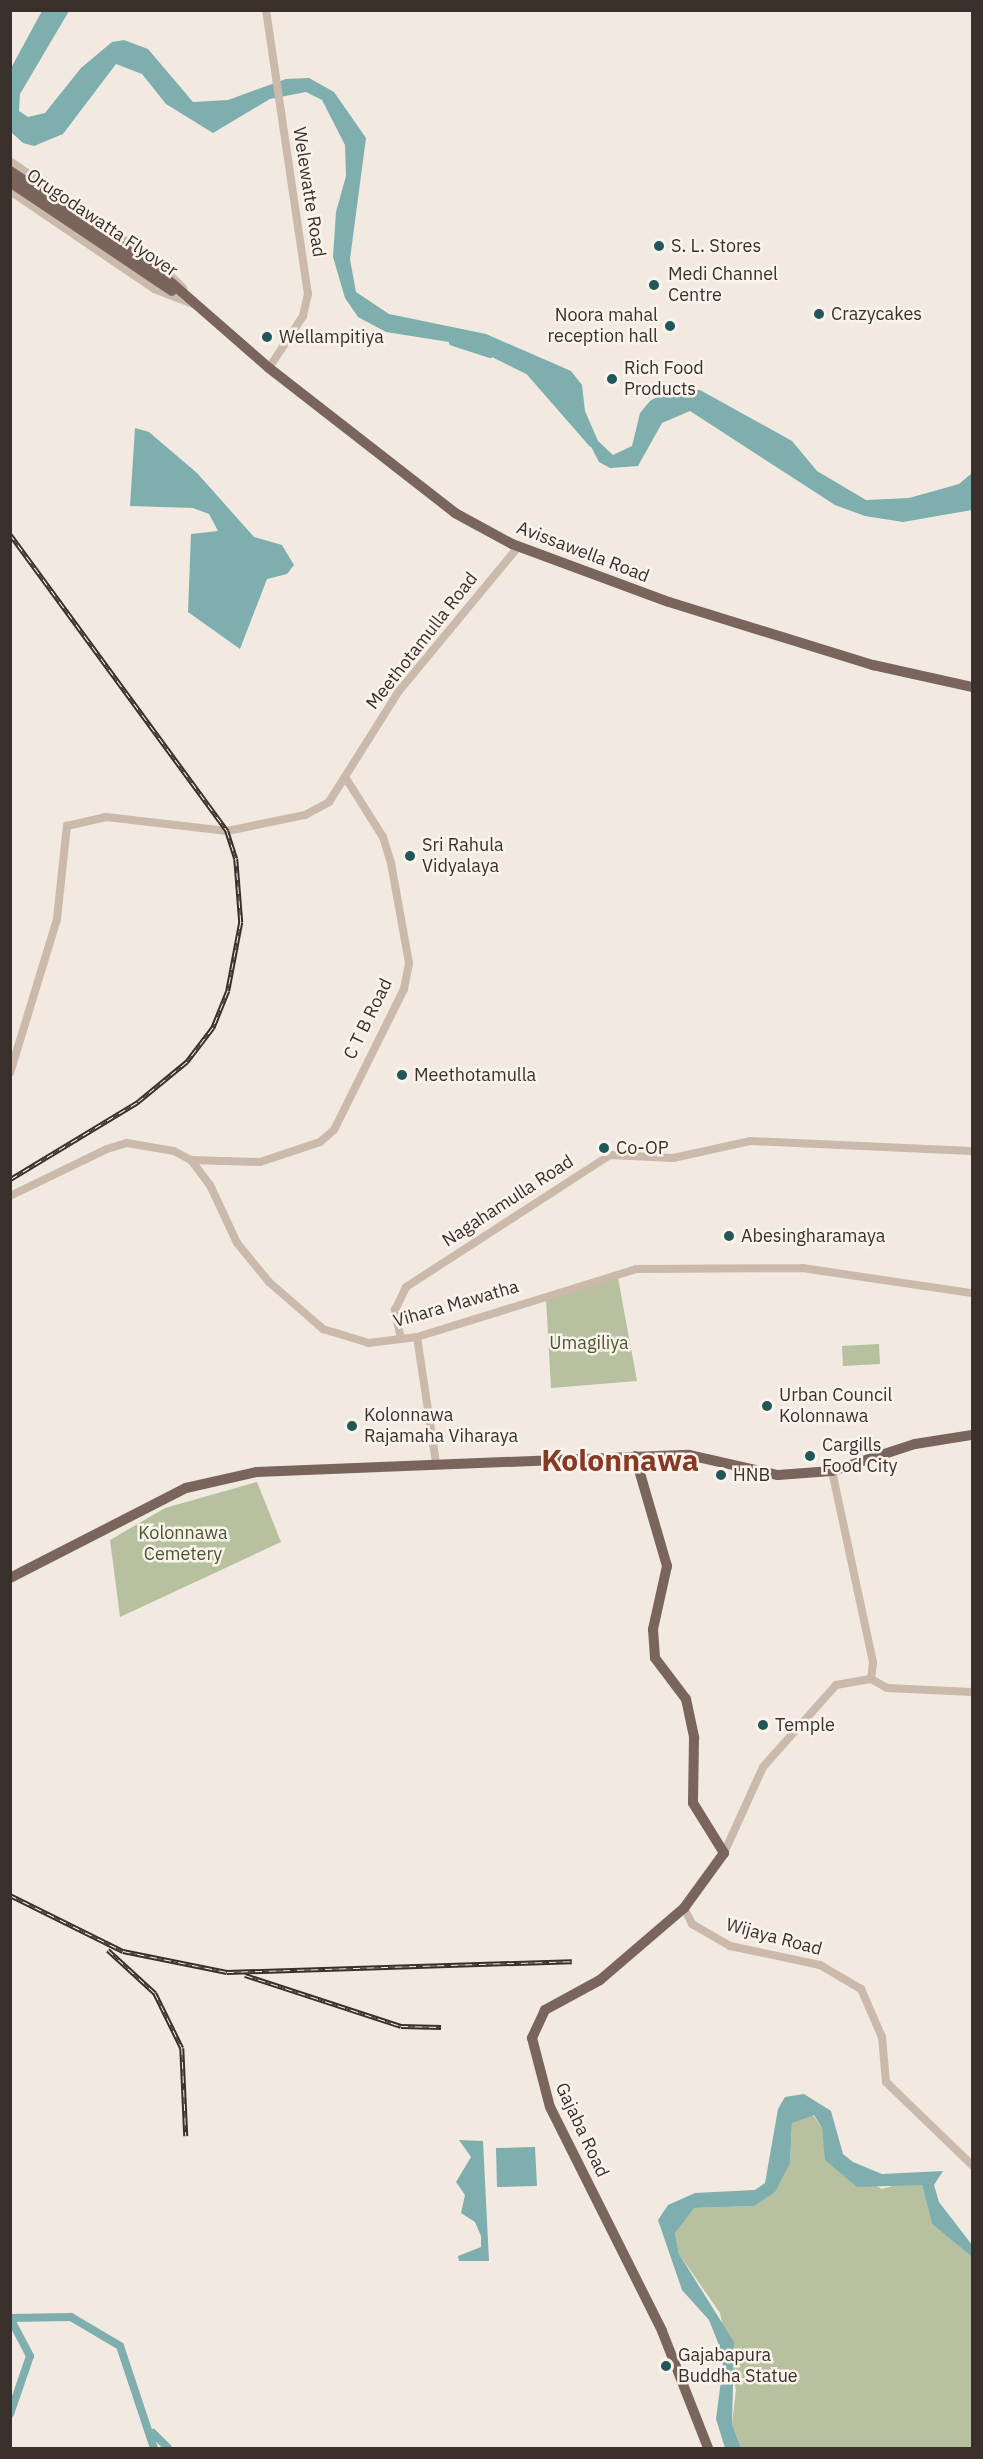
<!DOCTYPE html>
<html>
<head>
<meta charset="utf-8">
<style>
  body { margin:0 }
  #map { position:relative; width:983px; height:2459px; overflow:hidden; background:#f2e9e0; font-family:"IBM Plex Sans",sans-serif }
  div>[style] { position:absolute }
  .green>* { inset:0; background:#b7c1a0 }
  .water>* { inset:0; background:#7faeaf }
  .canal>* { height:8px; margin:-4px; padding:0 4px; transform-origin:4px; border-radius:4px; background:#7faeaf }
  .tertiary>* { height:8px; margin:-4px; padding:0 4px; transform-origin:4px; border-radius:4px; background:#cbb9ac }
  .primary>* { height:10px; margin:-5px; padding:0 5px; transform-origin:5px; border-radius:5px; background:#7a655c }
  .rail>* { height:4.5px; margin-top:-2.25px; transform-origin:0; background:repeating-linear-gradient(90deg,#faf3ec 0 7px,#392f2b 0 14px); box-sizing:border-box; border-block:2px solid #392f2b }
  .dots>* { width:16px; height:16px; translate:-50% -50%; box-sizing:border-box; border:3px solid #faf3ec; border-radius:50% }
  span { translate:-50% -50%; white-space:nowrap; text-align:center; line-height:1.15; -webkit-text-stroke:5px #faf3ec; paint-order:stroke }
  .street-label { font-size:18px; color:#392f2b }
  .poi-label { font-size:18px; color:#392f2b }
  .left { translate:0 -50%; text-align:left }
  .right { translate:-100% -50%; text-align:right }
  .park-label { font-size:18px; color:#49562f }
  .town-label { font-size:30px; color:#863a26; font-weight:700 }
  .frame { position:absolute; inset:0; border:12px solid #392f2b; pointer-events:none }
</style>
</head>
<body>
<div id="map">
  <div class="green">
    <i style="clip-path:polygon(618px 1278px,637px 1381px,551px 1388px,546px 1299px)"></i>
    <i style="clip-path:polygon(879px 1344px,880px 1364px,843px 1366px,842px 1346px)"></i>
    <i style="clip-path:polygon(257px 1482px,281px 1542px,120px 1617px,110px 1540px,165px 1508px)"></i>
    <i style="clip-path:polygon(805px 2114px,813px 2115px,822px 2128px,826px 2160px,882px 2189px,906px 2182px,922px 2185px,932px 2224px,972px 2257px,972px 2448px,741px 2448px,732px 2424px,736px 2390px,720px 2313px,679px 2254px,675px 2233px,680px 2219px,694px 2208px,754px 2206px,790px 2163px,792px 2123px)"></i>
  </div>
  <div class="water">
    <i style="clip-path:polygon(42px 11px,69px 11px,20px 94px,19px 111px,28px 117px,45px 113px,81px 68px,112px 42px,124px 40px,148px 49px,193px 102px,228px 100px,286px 79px,309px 78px,334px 92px,366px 138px,350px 259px,356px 292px,389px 314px,486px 334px,571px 371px,582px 385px,585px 411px,598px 441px,613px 455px,632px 446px,640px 413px,650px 401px,671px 389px,700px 390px,792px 441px,817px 471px,866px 500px,909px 498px,959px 484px,972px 473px,972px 510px,903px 522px,865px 516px,835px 505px,690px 411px,662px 423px,638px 466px,610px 468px,599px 462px,583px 431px,544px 383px,468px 345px,386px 332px,358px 317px,345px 298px,333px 257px,336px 212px,346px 176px,345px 145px,322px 100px,306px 92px,270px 99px,213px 133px,166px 104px,142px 74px,116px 64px,63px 134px,34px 146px,23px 143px,11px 132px,11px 68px)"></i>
    <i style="clip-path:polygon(135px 428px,149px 432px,197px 473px,254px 537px,282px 545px,294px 565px,287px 574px,267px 579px,240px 649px,188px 612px,191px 534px,218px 531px,209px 514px,193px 508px,130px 506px)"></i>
    <i style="clip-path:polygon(804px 2094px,831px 2111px,843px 2154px,853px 2162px,882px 2174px,943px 2171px,934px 2185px,939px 2202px,972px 2245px,972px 2257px,932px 2224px,922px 2185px,857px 2187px,825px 2160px,822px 2128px,814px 2115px,792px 2123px,790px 2163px,775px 2192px,754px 2206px,694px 2208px,675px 2233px,679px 2254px,734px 2342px,732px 2424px,741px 2448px,725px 2448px,716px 2419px,723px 2365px,719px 2345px,709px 2320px,682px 2290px,658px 2220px,668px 2205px,695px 2193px,755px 2190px,765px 2183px,778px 2109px,785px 2097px)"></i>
    <i style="clip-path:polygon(459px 2140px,483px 2141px,489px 2261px,459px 2261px,458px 2256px,481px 2247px,481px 2236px,475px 2222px,461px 2213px,465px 2195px,456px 2182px,471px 2157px)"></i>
    <i style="clip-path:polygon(535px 2147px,537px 2186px,497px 2187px,496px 2148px)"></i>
  </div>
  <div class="canal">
    <i style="left:453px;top:342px;width:39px;rotate:18deg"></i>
    <i style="left:531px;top:373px;width:93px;rotate:48.9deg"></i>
    <i style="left:10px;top:2318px;width:61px;rotate:-0.9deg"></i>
    <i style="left:71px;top:2317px;width:57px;rotate:30.6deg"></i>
    <i style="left:120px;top:2346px;width:108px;rotate:71.6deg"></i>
    <i style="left:10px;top:2318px;width:43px;rotate:62.2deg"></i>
    <i style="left:30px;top:2356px;width:61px;rotate:109deg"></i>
    <i style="left:153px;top:2433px;width:21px;rotate:45deg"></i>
  </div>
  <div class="tertiary">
    <i style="left:266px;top:10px;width:287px;rotate:81.6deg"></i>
    <i style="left:308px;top:294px;width:23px;rotate:103deg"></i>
    <i style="left:303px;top:316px;width:62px;rotate:123.2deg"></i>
    <i style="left:10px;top:161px;width:183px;rotate:34.7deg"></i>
    <i style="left:160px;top:265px;width:33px;rotate:45deg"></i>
    <i style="left:10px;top:191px;width:174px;rotate:34.2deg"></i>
    <i style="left:154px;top:289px;width:42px;rotate:21deg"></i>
    <i style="left:10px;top:1073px;width:161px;rotate:-73deg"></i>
    <i style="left:57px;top:919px;width:94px;rotate:-83.9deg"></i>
    <i style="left:67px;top:826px;width:40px;rotate:-13deg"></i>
    <i style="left:106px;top:817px;width:122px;rotate:6.6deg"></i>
    <i style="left:227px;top:831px;width:80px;rotate:-11.6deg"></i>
    <i style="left:305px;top:815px;width:27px;rotate:-28deg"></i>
    <i style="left:329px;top:802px;width:131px;rotate:-57.8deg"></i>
    <i style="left:399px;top:691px;width:187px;rotate:-50.4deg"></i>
    <i style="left:191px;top:1160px;width:69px;rotate:1.7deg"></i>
    <i style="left:260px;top:1162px;width:63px;rotate:-18.4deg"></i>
    <i style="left:320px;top:1142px;width:18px;rotate:-41deg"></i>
    <i style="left:334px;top:1130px;width:157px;rotate:-63.6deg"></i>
    <i style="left:404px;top:989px;width:26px;rotate:-79deg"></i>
    <i style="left:409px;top:963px;width:102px;rotate:-100.2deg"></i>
    <i style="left:391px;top:863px;width:27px;rotate:-107deg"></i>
    <i style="left:383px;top:837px;width:67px;rotate:-122.3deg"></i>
    <i style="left:10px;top:1196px;width:108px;rotate:-25.9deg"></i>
    <i style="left:107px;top:1149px;width:21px;rotate:-17deg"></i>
    <i style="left:127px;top:1143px;width:48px;rotate:9.7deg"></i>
    <i style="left:174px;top:1151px;width:19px;rotate:28deg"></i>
    <i style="left:191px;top:1160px;width:31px;rotate:53deg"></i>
    <i style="left:210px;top:1185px;width:64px;rotate:65deg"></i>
    <i style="left:237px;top:1243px;width:50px;rotate:50.6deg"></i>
    <i style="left:269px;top:1282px;width:72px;rotate:41deg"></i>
    <i style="left:323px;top:1329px;width:48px;rotate:16.9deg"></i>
    <i style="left:369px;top:1343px;width:48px;rotate:-7.1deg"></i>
    <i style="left:417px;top:1337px;width:229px;rotate:-17.2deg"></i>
    <i style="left:636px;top:1269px;width:166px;rotate:-0.3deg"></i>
    <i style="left:802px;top:1268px;width:172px;rotate:8.4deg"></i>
    <i style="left:417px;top:1337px;width:126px;rotate:81.4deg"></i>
    <i style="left:401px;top:1339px;width:30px;rotate:-102deg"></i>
    <i style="left:395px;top:1310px;width:25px;rotate:-64deg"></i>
    <i style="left:406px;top:1287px;width:243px;rotate:-32.9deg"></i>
    <i style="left:610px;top:1155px;width:63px;rotate:2.7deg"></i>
    <i style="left:673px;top:1158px;width:79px;rotate:-12.4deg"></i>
    <i style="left:750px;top:1141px;width:222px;rotate:2.6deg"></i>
    <i style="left:832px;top:1471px;width:196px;rotate:77.9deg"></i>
    <i style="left:873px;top:1663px;width:16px;rotate:97deg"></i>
    <i style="left:724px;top:1853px;width:94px;rotate:-65.6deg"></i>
    <i style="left:763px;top:1767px;width:110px;rotate:-48.3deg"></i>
    <i style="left:836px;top:1685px;width:36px;rotate:-10deg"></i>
    <i style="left:871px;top:1679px;width:18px;rotate:29deg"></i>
    <i style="left:887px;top:1688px;width:85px;rotate:2.7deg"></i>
    <i style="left:684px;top:1908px;width:18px;rotate:63deg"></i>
    <i style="left:692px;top:1924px;width:44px;rotate:30.1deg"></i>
    <i style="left:730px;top:1946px;width:92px;rotate:11.9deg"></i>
    <i style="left:820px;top:1965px;width:48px;rotate:30.3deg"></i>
    <i style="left:861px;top:1989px;width:52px;rotate:66.4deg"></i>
    <i style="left:882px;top:2037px;width:45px;rotate:84.9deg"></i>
    <i style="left:886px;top:2082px;width:120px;rotate:44deg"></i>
  </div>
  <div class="primary">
    <i style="left:10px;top:171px;width:180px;rotate:34.1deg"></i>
    <i style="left:159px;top:272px;width:146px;rotate:41.1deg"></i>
    <i style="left:269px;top:368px;width:236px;rotate:37.9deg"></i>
    <i style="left:455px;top:513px;width:65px;rotate:28.5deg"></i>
    <i style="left:512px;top:544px;width:167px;rotate:20.3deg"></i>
    <i style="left:669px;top:602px;width:214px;rotate:17.2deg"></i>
    <i style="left:873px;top:665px;width:101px;rotate:12.5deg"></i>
    <i style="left:10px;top:182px;width:195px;rotate:33.9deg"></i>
    <i style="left:635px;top:1456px;width:115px;rotate:73.8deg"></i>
    <i style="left:667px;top:1566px;width:65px;rotate:102.5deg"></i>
    <i style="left:653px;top:1629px;width:29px;rotate:86deg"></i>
    <i style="left:655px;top:1658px;width:51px;rotate:52.9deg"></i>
    <i style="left:686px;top:1699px;width:40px;rotate:78deg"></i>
    <i style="left:694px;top:1738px;width:65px;rotate:90.9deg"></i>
    <i style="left:693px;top:1803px;width:59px;rotate:58.2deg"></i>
    <i style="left:724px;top:1853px;width:68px;rotate:126deg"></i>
    <i style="left:684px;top:1908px;width:111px;rotate:139.4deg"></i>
    <i style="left:600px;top:1980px;width:63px;rotate:151.4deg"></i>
    <i style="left:545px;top:2010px;width:31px;rotate:115deg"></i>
    <i style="left:532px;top:2038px;width:71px;rotate:75.4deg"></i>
    <i style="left:550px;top:2107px;width:250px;rotate:63.4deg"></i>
    <i style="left:662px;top:2331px;width:126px;rotate:68.5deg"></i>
    <i style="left:10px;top:1578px;width:198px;rotate:-27.1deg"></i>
    <i style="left:186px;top:1488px;width:73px;rotate:-12.7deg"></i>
    <i style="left:257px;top:1472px;width:432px;rotate:-2.3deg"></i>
    <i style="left:689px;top:1455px;width:91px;rotate:12.7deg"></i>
    <i style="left:778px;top:1475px;width:54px;rotate:-4.2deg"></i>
    <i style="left:832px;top:1471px;width:87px;rotate:-18deg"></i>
    <i style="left:915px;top:1444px;width:58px;rotate:-9deg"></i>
  </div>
  <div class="rail">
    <i style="left:10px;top:534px;width:368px;rotate:53.8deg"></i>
    <i style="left:227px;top:831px;width:29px;rotate:72deg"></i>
    <i style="left:236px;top:859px;width:63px;rotate:85.5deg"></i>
    <i style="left:241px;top:922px;width:70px;rotate:100.7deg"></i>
    <i style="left:228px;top:991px;width:40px;rotate:112deg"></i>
    <i style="left:213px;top:1028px;width:43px;rotate:127.4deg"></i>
    <i style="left:187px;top:1062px;width:65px;rotate:140.6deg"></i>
    <i style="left:137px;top:1103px;width:149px;rotate:148.8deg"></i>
    <i style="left:10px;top:1895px;width:126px;rotate:26.4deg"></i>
    <i style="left:123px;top:1951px;width:106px;rotate:11.4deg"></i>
    <i style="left:227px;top:1972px;width:345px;rotate:-1.8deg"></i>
    <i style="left:108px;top:1950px;width:64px;rotate:42.5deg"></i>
    <i style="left:155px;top:1993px;width:61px;rotate:63.9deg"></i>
    <i style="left:182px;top:2048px;width:88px;rotate:87.4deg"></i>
    <i style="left:245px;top:1975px;width:164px;rotate:18.1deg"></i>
    <i style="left:401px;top:2026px;width:40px;rotate:1.4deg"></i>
  </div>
  <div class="dots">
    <i style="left:659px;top:246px;background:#215759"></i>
    <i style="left:654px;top:285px;background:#215759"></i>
    <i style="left:819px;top:314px;background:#215759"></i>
    <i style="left:670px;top:326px;background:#215759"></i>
    <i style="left:267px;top:337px;background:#215759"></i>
    <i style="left:612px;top:379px;background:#215759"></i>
    <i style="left:410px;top:856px;background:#215759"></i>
    <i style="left:402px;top:1075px;background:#215759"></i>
    <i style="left:604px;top:1148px;background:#215759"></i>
    <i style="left:729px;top:1236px;background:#215759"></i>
    <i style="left:767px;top:1406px;background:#215759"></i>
    <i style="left:352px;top:1426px;background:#215759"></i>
    <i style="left:810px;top:1456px;background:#215759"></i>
    <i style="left:721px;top:1475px;background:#215759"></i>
    <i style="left:763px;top:1725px;background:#215759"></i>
    <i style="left:666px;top:2366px;background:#215759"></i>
  </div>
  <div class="street-label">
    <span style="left:309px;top:192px;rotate:81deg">Welewatte Road</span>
    <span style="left:102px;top:223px;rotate:34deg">Orugodawatta Flyover</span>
    <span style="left:583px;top:552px;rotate:21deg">Avissawella Road</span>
    <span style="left:422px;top:641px;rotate:-52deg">Meethotamulla Road</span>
    <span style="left:368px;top:1019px;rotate:-64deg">C T B Road</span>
    <span style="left:508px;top:1201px;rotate:-33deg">Nagahamulla Road</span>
    <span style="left:456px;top:1304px;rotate:-16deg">Vihara Mawatha</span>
    <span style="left:774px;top:1937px;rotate:15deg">Wijaya Road</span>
    <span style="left:582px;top:2130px;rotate:65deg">Gajaba Road</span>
  </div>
  <div class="poi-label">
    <span class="left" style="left:671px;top:246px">S. L. Stores</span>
    <span class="left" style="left:668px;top:285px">Medi Channel<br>Centre</span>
    <span class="left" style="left:831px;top:314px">Crazycakes</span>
    <span class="right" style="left:658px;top:326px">Noora mahal<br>reception hall</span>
    <span class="left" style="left:279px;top:337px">Wellampitiya</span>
    <span class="left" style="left:624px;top:379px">Rich Food<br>Products</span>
    <span class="left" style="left:422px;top:856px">Sri Rahula<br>Vidyalaya</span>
    <span class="left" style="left:414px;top:1075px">Meethotamulla</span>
    <span class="left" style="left:616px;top:1148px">Co-OP</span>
    <span class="left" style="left:741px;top:1236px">Abesingharamaya</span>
    <span class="left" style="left:779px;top:1406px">Urban Council<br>Kolonnawa</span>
    <span class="left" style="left:364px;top:1426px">Kolonnawa<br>Rajamaha Viharaya</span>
    <span class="left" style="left:822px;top:1456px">Cargills<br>Food City</span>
    <span class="left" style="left:733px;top:1475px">HNB</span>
    <span class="left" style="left:775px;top:1725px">Temple</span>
    <span class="left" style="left:678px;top:2366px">Gajabapura<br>Buddha Statue</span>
  </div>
  <div class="park-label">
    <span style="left:589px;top:1343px">Umagiliya</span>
    <span style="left:183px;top:1544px">Kolonnawa<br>Cemetery</span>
  </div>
  <div class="town-label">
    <span style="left:620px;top:1460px">Kolonnawa</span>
  </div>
  <div class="frame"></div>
</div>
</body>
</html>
